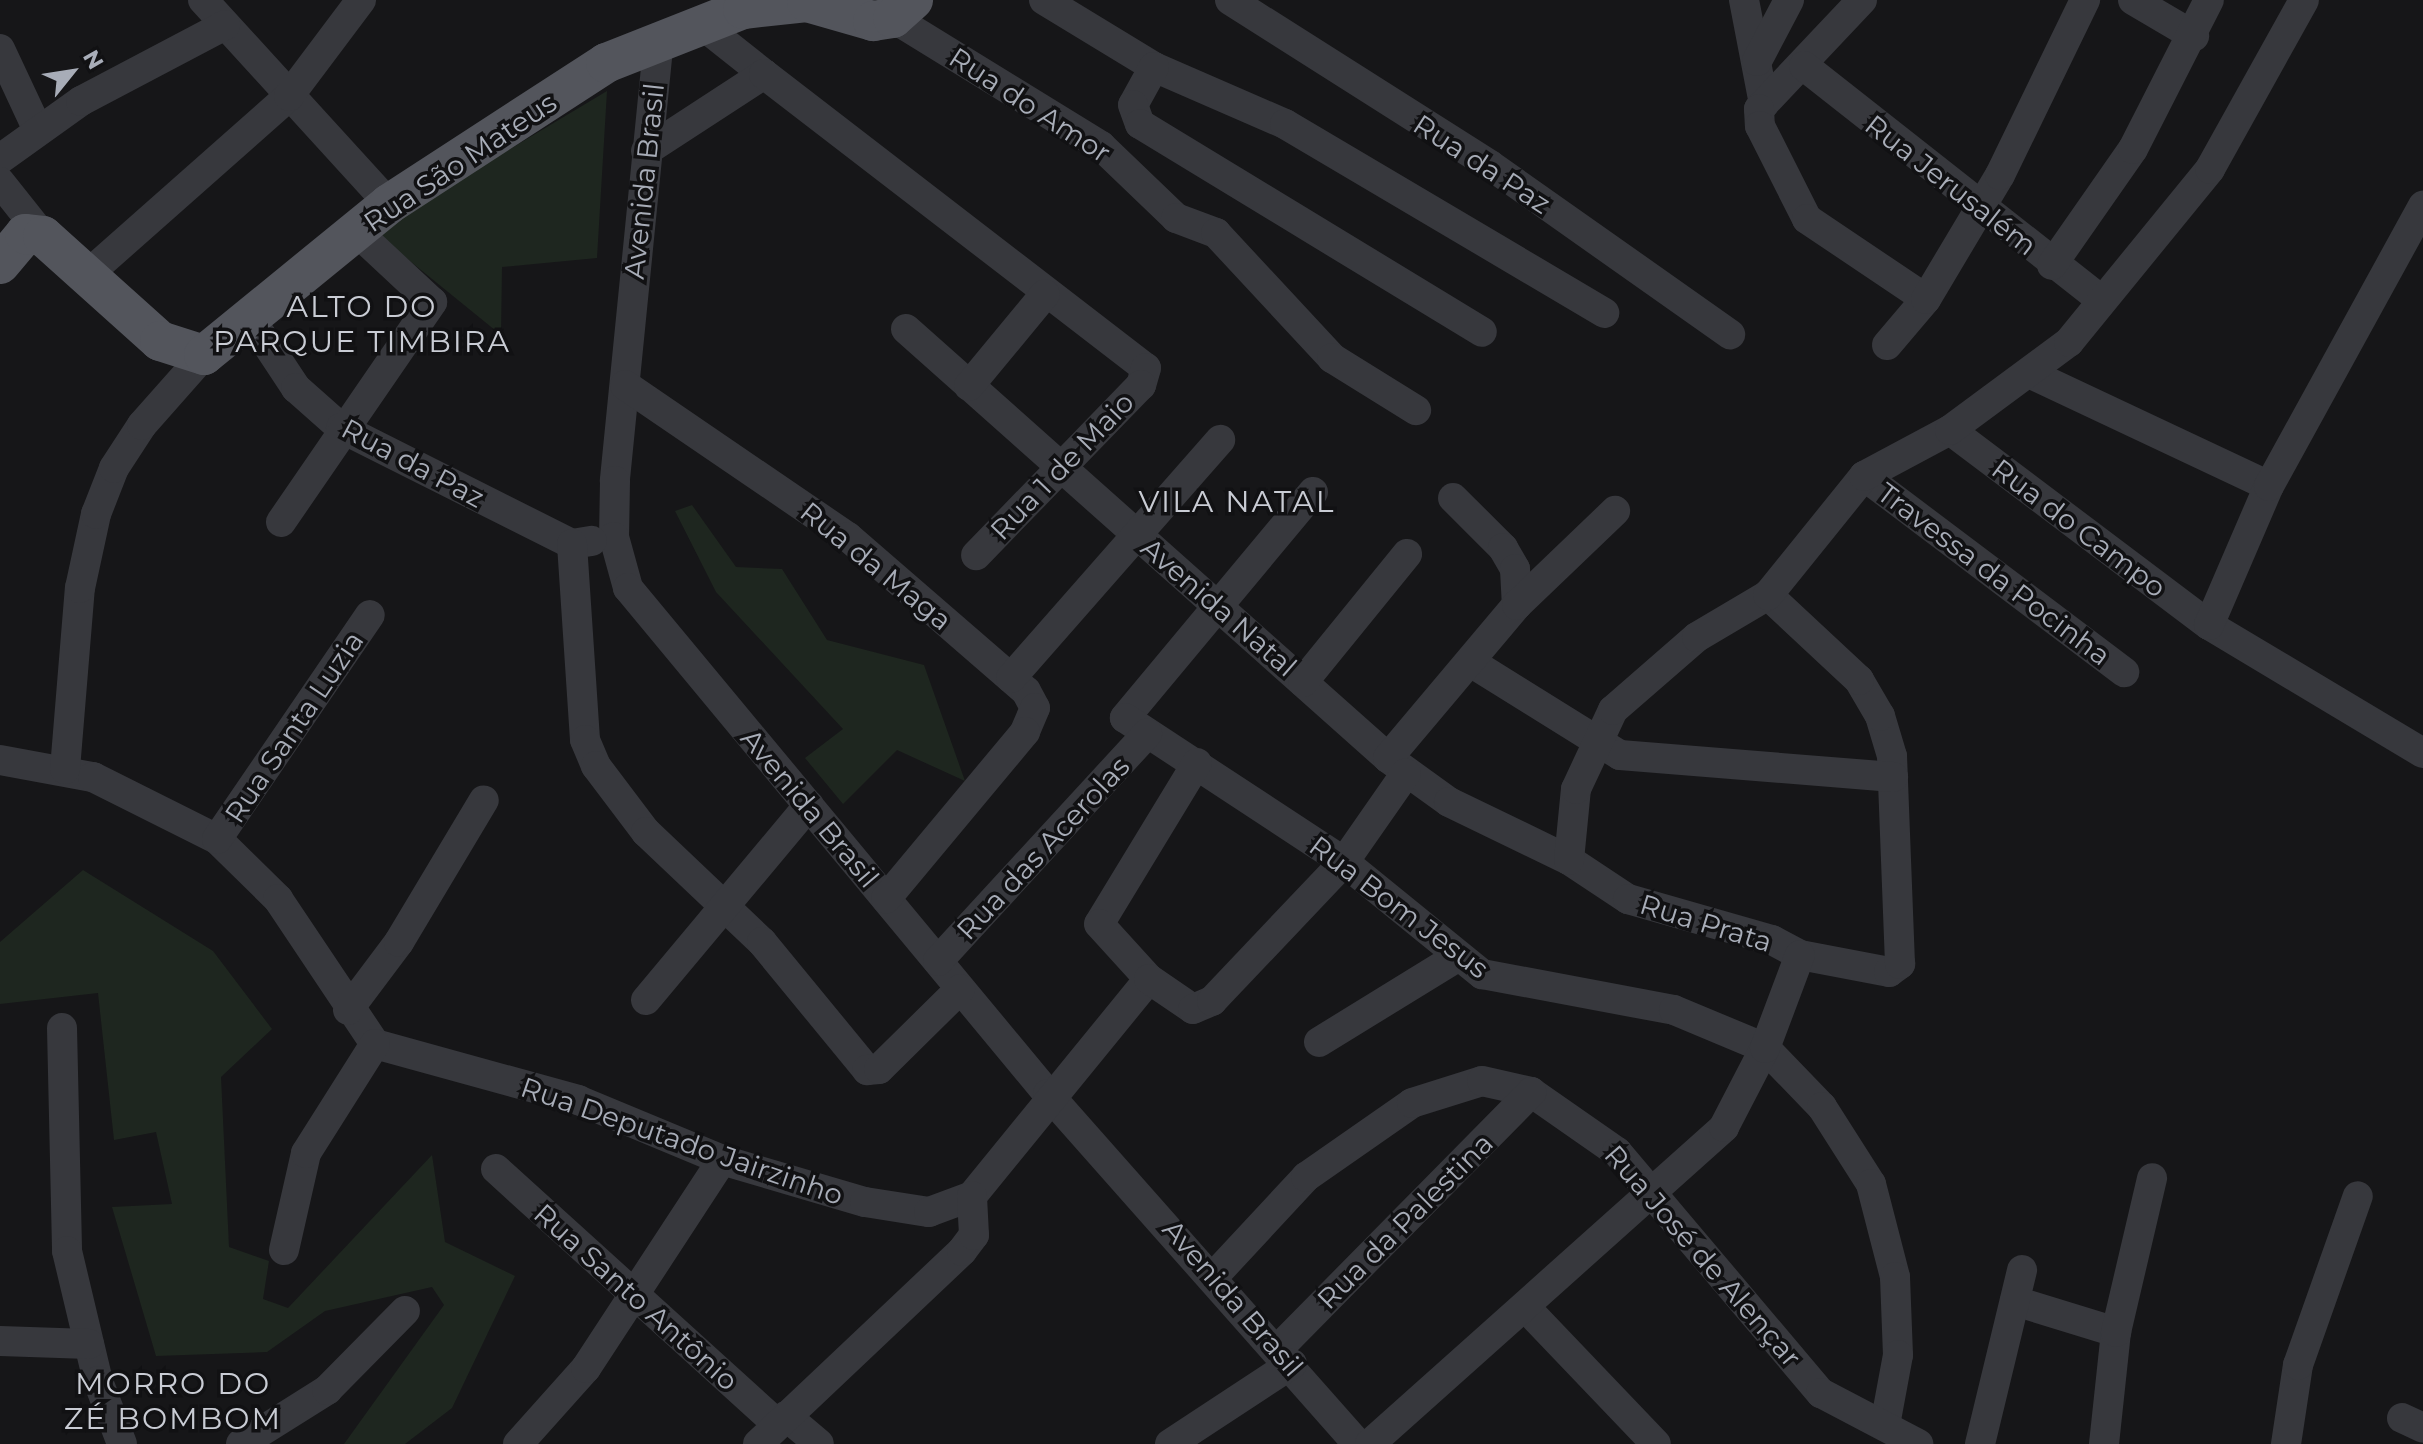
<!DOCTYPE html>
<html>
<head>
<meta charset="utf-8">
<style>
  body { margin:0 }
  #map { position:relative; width:2423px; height:1444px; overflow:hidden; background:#161618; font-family:Montserrat,sans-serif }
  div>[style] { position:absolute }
  .green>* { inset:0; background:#1e261f }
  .minor>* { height:30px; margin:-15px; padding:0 15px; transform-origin:15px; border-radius:15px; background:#37383d }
  .major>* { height:40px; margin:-20px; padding:0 20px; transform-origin:20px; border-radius:20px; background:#53555c }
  span { translate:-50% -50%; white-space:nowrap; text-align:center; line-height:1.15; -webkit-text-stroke:7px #111113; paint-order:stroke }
  .street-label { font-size:28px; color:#a8adb8 }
  .neighbourhood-label { font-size:30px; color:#c9ccd4; letter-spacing:2px }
  .north { position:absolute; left:32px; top:32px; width:80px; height:80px; -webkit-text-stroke:6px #111113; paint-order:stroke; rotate:60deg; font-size:22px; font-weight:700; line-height:32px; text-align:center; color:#a8adb8 }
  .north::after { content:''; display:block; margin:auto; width:28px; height:36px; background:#a8adb8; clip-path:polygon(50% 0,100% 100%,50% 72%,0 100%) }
</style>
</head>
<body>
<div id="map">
  <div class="green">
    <i style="clip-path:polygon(607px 91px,597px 258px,502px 267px,501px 335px,373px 231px)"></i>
    <i style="clip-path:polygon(692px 505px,736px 567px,782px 569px,827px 640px,924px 665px,965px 781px,897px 750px,843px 804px,805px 758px,843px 729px,716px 592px,675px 511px)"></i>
    <i style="clip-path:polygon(83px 870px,213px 951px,272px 1029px,221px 1077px,229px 1247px,269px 1261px,263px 1299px,288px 1308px,432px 1155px,445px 1242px,515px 1276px,452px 1408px,405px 1444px,344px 1444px,444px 1305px,432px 1287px,325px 1311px,267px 1352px,156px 1356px,112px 1207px,172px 1204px,156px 1132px,114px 1140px,98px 993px,0 1004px,0 942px)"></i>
  </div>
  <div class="minor">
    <i style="left:203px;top:0;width:276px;rotate:47.6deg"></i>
    <i style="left:1044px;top:0;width:129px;rotate:31.3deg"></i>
    <i style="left:1154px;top:67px;width:143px;rotate:23.5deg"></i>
    <i style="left:1285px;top:124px;width:371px;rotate:30.6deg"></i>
    <i style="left:1230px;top:0;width:308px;rotate:32.4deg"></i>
    <i style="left:1490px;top:165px;width:294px;rotate:35.2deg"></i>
    <i style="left:1744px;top:0;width:106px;rotate:79.1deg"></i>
    <i style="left:1862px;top:0;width:150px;rotate:133.4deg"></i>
    <i style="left:1759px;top:109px;width:17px;rotate:87deg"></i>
    <i style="left:1760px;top:126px;width:104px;rotate:63.2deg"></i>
    <i style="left:1807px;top:219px;width:143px;rotate:33.9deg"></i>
    <i style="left:2133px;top:0;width:71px;rotate:30.5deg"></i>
    <i style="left:893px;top:18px;width:244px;rotate:31.6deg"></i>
    <i style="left:1101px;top:146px;width:104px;rotate:43.8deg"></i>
    <i style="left:1176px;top:218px;width:43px;rotate:20.6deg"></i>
    <i style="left:1216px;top:233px;width:171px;rotate:47.1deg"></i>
    <i style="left:1332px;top:358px;width:99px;rotate:31.8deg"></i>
    <i style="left:701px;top:24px;width:80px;rotate:38.4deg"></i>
    <i style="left:659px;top:38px;width:445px;rotate:95.7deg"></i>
    <i style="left:615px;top:481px;width:56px;rotate:91deg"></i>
    <i style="left:614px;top:537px;width:53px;rotate:74.6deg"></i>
    <i style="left:628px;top:588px;width:658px;rotate:50.31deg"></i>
    <i style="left:1048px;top:1094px;width:468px;rotate:48.5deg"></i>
    <i style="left:0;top:49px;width:87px;rotate:64.9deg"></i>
    <i style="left:1757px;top:61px;width:69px;rotate:-62.3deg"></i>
    <i style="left:1804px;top:66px;width:378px;rotate:38.2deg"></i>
    <i style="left:1154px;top:67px;width:43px;rotate:118.9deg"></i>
    <i style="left:1133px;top:105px;width:20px;rotate:70deg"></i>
    <i style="left:1140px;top:124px;width:400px;rotate:31.3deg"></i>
    <i style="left:646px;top:151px;width:141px;rotate:-33.1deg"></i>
    <i style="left:764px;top:74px;width:482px;rotate:37.6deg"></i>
    <i style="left:1146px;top:368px;width:18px;rotate:106deg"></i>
    <i style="left:1141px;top:385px;width:237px;rotate:134.1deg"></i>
    <i style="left:0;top:159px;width:100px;rotate:-35.6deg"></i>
    <i style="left:81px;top:101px;width:163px;rotate:-27.8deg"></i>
    <i style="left:0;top:182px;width:69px;rotate:51.5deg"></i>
    <i style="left:2052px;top:265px;width:141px;rotate:-55.1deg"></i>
    <i style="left:2133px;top:149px;width:167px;rotate:-63deg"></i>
    <i style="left:87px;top:275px;width:270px;rotate:-41.5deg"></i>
    <i style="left:289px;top:96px;width:120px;rotate:-53.1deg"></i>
    <i style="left:251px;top:320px;width:82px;rotate:56.5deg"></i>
    <i style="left:296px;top:388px;width:60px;rotate:41.6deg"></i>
    <i style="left:341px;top:428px;width:258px;rotate:26.7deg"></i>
    <i style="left:572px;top:544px;width:20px;rotate:-9deg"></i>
    <i style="left:906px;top:329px;width:645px;rotate:41.67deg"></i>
    <i style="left:1388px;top:758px;width:75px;rotate:35.8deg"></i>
    <i style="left:1449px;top:802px;width:133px;rotate:25.8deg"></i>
    <i style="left:1569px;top:860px;width:71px;rotate:33.5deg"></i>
    <i style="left:1628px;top:899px;width:150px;rotate:15.9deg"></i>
    <i style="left:1772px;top:940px;width:32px;rotate:28deg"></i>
    <i style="left:1800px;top:955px;width:91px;rotate:10.8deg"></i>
    <i style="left:1889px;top:972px;width:14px;rotate:-36deg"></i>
    <i style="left:1900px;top:964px;width:208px;rotate:-92.2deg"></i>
    <i style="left:1892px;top:756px;width:42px;rotate:-106.7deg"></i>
    <i style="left:1880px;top:716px;width:42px;rotate:-120.3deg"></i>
    <i style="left:1859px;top:680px;width:125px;rotate:-137deg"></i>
    <i style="left:1887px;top:345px;width:60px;rotate:-49.7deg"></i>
    <i style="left:1926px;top:299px;width:144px;rotate:-59.2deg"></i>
    <i style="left:2000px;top:175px;width:195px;rotate:-64.1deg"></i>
    <i style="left:2029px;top:373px;width:265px;rotate:25.2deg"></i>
    <i style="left:625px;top:385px;width:270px;rotate:34.3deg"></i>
    <i style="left:848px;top:537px;width:235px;rotate:40.9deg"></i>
    <i style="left:1026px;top:691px;width:19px;rotate:62deg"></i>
    <i style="left:1035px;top:708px;width:26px;rotate:113deg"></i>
    <i style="left:1025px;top:732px;width:217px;rotate:129.8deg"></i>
    <i style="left:969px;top:386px;width:119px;rotate:-50.4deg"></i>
    <i style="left:1950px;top:430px;width:324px;rotate:37deg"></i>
    <i style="left:2209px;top:625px;width:249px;rotate:30.9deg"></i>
    <i style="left:1864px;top:476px;width:326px;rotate:37deg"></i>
    <i style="left:1313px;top:492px;width:294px;rotate:129.8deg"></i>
    <i style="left:1125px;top:718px;width:262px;rotate:33.3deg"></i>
    <i style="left:1344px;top:862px;width:178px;rotate:39.1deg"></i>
    <i style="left:1482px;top:974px;width:195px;rotate:10.6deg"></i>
    <i style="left:1674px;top:1010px;width:99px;rotate:22.7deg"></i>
    <i style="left:1765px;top:1048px;width:82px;rotate:46deg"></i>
    <i style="left:1822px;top:1107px;width:91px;rotate:57.5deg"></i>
    <i style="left:1871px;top:1184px;width:96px;rotate:75.5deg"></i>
    <i style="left:1895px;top:1277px;width:78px;rotate:87.8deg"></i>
    <i style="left:1898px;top:1355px;width:71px;rotate:100.5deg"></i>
    <i style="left:1453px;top:498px;width:71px;rotate:45deg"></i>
    <i style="left:1503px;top:548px;width:24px;rotate:60deg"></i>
    <i style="left:1515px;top:569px;width:36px;rotate:87deg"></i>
    <i style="left:281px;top:522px;width:267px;rotate:-55.5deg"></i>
    <i style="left:432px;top:302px;width:103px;rotate:-137deg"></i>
    <i style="left:572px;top:544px;width:196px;rotate:86.2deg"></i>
    <i style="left:585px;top:740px;width:28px;rotate:67deg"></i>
    <i style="left:596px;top:766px;width:83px;rotate:52.9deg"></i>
    <i style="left:646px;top:832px;width:160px;rotate:43.5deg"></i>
    <i style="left:762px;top:942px;width:166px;rotate:50.6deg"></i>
    <i style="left:867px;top:1070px;width:12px;rotate:-5deg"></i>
    <i style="left:879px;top:1069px;width:114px;rotate:-44.6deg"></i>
    <i style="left:2209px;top:625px;width:151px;rotate:-66.7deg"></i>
    <i style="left:2269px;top:486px;width:320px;rotate:-61.2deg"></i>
    <i style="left:1472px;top:663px;width:174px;rotate:31.9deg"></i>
    <i style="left:1620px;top:755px;width:274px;rotate:4.6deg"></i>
    <i style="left:1011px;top:678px;width:317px;rotate:-48.7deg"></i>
    <i style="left:1303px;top:682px;width:165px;rotate:-50.9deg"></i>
    <i style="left:1388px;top:758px;width:200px;rotate:-49.9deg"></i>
    <i style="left:1517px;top:605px;width:136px;rotate:-43.8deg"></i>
    <i style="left:0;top:760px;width:95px;rotate:10.4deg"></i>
    <i style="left:93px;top:777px;width:139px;rotate:26.6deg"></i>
    <i style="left:217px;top:839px;width:86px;rotate:44.5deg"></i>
    <i style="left:278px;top:899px;width:174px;rotate:56.2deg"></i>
    <i style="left:375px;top:1044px;width:211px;rotate:15.4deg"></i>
    <i style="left:578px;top:1100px;width:156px;rotate:22.6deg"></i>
    <i style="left:722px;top:1160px;width:149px;rotate:16.4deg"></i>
    <i style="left:865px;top:1202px;width:65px;rotate:8.9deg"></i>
    <i style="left:929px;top:1212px;width:46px;rotate:-20.4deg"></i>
    <i style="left:972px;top:1196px;width:280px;rotate:-50.8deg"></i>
    <i style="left:1197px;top:763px;width:188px;rotate:121.3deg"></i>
    <i style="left:1099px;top:924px;width:74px;rotate:47.7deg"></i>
    <i style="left:1149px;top:979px;width:53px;rotate:34.3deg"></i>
    <i style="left:1193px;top:1009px;width:21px;rotate:-23deg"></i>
    <i style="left:1212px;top:1001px;width:192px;rotate:-46.5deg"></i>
    <i style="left:1344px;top:862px;width:108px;rotate:-55.1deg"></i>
    <i style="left:65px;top:769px;width:182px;rotate:-85.3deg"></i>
    <i style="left:80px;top:588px;width:76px;rotate:-77.8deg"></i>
    <i style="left:96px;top:514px;width:49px;rotate:-68.6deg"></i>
    <i style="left:114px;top:468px;width:51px;rotate:-56.9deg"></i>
    <i style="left:142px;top:425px;width:94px;rotate:-48.5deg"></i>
    <i style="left:217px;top:839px;width:271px;rotate:-55.7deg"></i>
    <i style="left:1569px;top:860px;width:71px;rotate:-84.4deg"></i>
    <i style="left:1576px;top:789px;width:87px;rotate:-64.9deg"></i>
    <i style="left:1613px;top:710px;width:111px;rotate:-41deg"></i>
    <i style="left:1697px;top:637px;width:82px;rotate:-30.6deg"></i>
    <i style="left:1768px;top:595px;width:153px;rotate:-51.1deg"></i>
    <i style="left:1864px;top:476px;width:98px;rotate:-28.1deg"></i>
    <i style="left:1950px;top:430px;width:148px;rotate:-36.5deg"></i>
    <i style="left:2069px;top:342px;width:223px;rotate:-50.8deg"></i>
    <i style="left:2210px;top:169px;width:193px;rotate:-60.9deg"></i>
    <i style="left:938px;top:961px;width:309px;rotate:-47.4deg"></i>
    <i style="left:646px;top:1000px;width:254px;rotate:-50.1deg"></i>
    <i style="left:348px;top:1010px;width:85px;rotate:-53.1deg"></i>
    <i style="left:399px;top:942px;width:165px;rotate:-59.1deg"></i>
    <i style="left:62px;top:1028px;width:223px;rotate:88.7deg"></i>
    <i style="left:67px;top:1251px;width:134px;rotate:76.6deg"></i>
    <i style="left:98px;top:1381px;width:67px;rotate:69.1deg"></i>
    <i style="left:1319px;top:1042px;width:162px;rotate:-31.6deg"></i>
    <i style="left:496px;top:1169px;width:379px;rotate:42.2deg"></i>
    <i style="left:284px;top:1250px;width:99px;rotate:-77.2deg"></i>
    <i style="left:306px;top:1153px;width:129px;rotate:-57.7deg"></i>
    <i style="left:1215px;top:1275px;width:134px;rotate:-47.1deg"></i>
    <i style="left:1306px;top:1177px;width:129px;rotate:-34.9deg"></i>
    <i style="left:1412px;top:1103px;width:73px;rotate:-17.4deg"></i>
    <i style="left:1482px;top:1081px;width:50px;rotate:12.7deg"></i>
    <i style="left:1531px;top:1092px;width:105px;rotate:34.9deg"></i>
    <i style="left:1617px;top:1152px;width:316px;rotate:49.8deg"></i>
    <i style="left:1821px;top:1393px;width:110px;rotate:27.7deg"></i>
    <i style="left:2015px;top:1301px;width:106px;rotate:17.1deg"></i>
    <i style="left:1528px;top:1310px;width:185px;rotate:46.3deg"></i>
    <i style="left:0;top:1341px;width:89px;rotate:1.9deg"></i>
    <i style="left:1278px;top:1349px;width:361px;rotate:-45.4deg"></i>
    <i style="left:786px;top:1416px;width:43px;rotate:40.3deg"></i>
    <i style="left:2402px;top:1418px;width:23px;rotate:25deg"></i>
    <i style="left:241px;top:1444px;width:102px;rotate:-32.1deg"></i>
    <i style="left:327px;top:1390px;width:111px;rotate:-45.4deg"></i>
    <i style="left:518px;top:1444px;width:102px;rotate:-48.2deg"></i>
    <i style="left:586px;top:1368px;width:249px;rotate:-56.8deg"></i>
    <i style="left:758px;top:1444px;width:281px;rotate:-43.4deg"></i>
    <i style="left:962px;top:1251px;width:20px;rotate:-53deg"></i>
    <i style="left:974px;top:1235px;width:39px;rotate:-93deg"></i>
    <i style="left:1170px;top:1444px;width:146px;rotate:-33.3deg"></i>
    <i style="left:1370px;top:1444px;width:475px;rotate:-41.8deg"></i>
    <i style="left:1724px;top:1127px;width:89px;rotate:-62.6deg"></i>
    <i style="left:1765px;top:1048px;width:99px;rotate:-69.4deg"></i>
    <i style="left:1980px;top:1444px;width:179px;rotate:-76.4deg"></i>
    <i style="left:2104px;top:1444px;width:113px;rotate:-83.9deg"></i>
    <i style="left:2116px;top:1332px;width:158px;rotate:-76.8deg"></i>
    <i style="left:2286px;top:1444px;width:80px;rotate:-81.4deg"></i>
    <i style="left:2298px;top:1365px;width:179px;rotate:-70.5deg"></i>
  </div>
  <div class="major">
    <i style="left:0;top:264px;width:39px;rotate:-50deg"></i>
    <i style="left:25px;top:234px;width:18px;rotate:6deg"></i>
    <i style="left:43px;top:236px;width:157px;rotate:41.9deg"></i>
    <i style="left:160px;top:341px;width:46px;rotate:17.7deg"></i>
    <i style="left:204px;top:355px;width:239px;rotate:-39.2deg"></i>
    <i style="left:389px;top:204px;width:259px;rotate:-33deg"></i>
    <i style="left:606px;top:63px;width:147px;rotate:-21.5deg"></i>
    <i style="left:743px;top:9px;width:64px;rotate:-6.2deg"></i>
    <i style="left:807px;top:2px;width:69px;rotate:16.1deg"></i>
    <i style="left:873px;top:21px;width:20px;rotate:-9deg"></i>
    <i style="left:893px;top:18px;width:27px;rotate:-42deg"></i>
  </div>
  <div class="street-label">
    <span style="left:1030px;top:105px;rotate:33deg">Rua do Amor</span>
    <span style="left:460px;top:162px;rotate:-34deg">Rua São Mateus</span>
    <span style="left:1482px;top:164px;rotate:33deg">Rua da Paz</span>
    <span style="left:644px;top:181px;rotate:-84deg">Avenida Brasil</span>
    <span style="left:1951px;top:185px;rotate:38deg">Rua Jerusalém</span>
    <span style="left:413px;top:463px;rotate:28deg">Rua da Paz</span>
    <span style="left:1062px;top:466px;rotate:-46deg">Rua 1 de Maio</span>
    <span style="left:2079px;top:528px;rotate:37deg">Rua do Campo</span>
    <span style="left:876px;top:566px;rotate:39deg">Rua da Maga</span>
    <span style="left:1994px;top:574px;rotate:37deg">Travessa da Pocinha</span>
    <span style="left:1219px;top:607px;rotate:41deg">Avenida Natal</span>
    <span style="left:294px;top:727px;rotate:-56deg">Rua Santa Luzia</span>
    <span style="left:810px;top:808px;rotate:50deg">Avenida Brasil</span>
    <span style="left:1043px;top:848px;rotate:-47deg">Rua das Acerolas</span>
    <span style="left:1399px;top:907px;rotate:37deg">Rua Bom Jesus</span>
    <span style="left:1706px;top:923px;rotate:17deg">Rua Prata</span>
    <span style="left:682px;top:1141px;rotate:19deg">Rua Deputado Jairzinho</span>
    <span style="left:1405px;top:1221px;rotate:-45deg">Rua da Palestina</span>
    <span style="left:1703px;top:1256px;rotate:49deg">Rua José de Alençar</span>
    <span style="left:636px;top:1297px;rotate:42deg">Rua Santo Antônio</span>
    <span style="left:1233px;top:1298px;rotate:49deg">Avenida Brasil</span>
  </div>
  <div class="neighbourhood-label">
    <span style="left:362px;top:324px">ALTO DO<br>PARQUE TIMBIRA</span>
    <span style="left:1237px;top:502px">VILA NATAL</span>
    <span style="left:173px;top:1401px">MORRO DO<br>ZÉ BOMBOM</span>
  </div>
  <div class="north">N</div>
</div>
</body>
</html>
